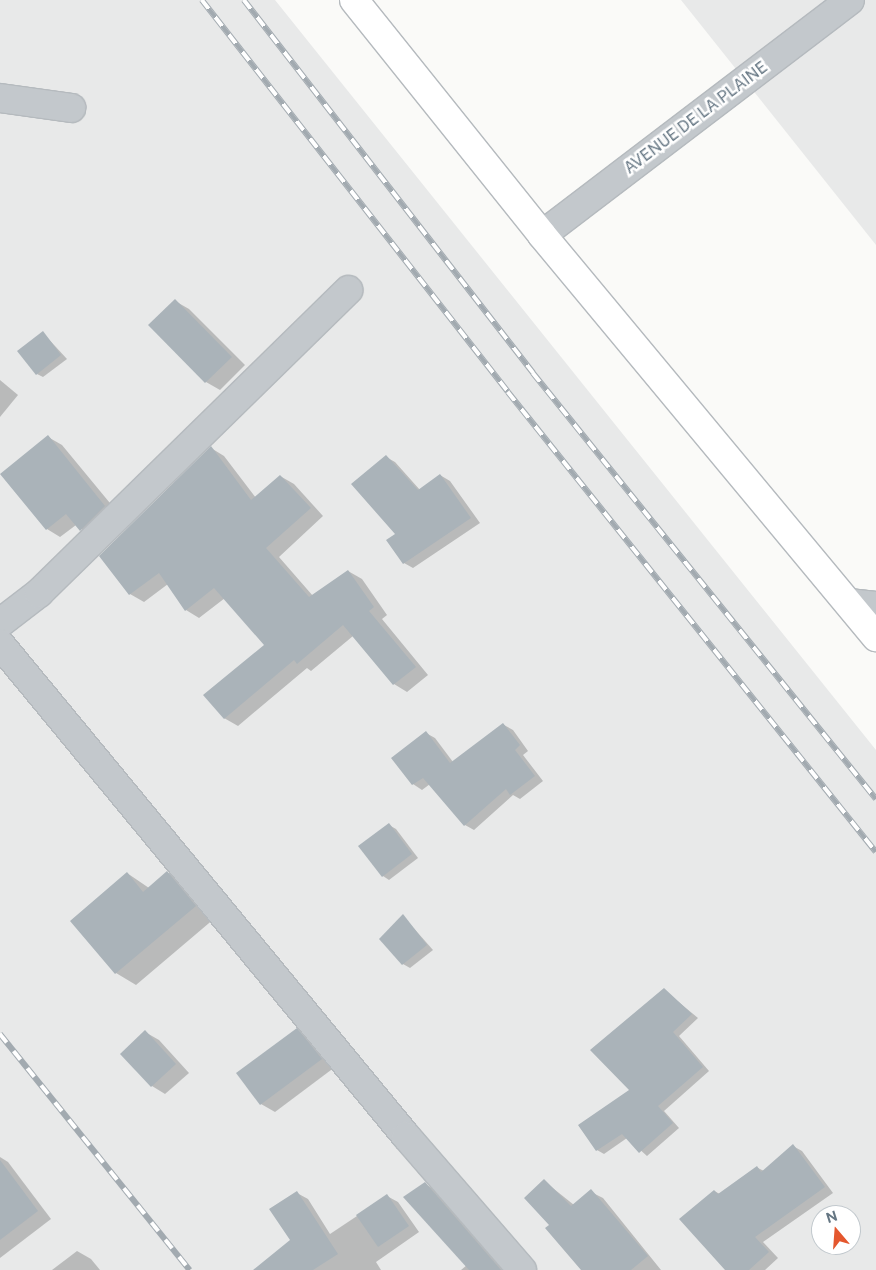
<!DOCTYPE html>
<html>
<head>
<meta charset="utf-8">
<style>
  body { margin:0 }
  #map { position:relative; width:876px; height:1270px; overflow:hidden; background:#fafaf8; font-family:"Public Sans",sans-serif }
  div>[style] { position:absolute }
  .built>* { inset:0; background:#e8e9e9 }
  .shadow>* { inset:0; background:#0003 }
  .building>* { inset:0; background:#aab3b9 }
  .roads { filter:drop-shadow(1px 0 #b5babe) drop-shadow(-1px 0 #b5babe) drop-shadow(0 1px #b5babe) drop-shadow(0 -1px #b5babe) }
  .minor>* { height:28px; margin:-14px; padding:0 14px; transform-origin:14px; border-radius:14px; background:#c3c8cc }
  .primary>* { height:28px; margin:-14px; padding:0 14px; transform-origin:14px; border-radius:14px; background:#fff }
  .rail>* { height:5.5px; margin-top:-2.75px; transform-origin:0; background:repeating-linear-gradient(90deg,#fff 0 11px,#a2aab0 0 22px); box-sizing:border-box; border-block:1px solid #a2aab0 }
  span { translate:-50% -50%; white-space:nowrap; text-align:center; line-height:1.15; -webkit-text-stroke:5px #fff; paint-order:stroke }
  .street-label { font-size:16px; color:#657683 }
  .north { position:absolute; left:811px; top:1205px; width:50px; height:50px; box-sizing:border-box; background:#fff; border:1px solid #c1c8cd; border-radius:50%; rotate:342deg; font-size:14px; font-weight:700; line-height:20px; text-align:center; color:#657683 }
  .north::after { content:''; display:block; margin:auto; width:18px; height:22px; background:#e4572e; clip-path:polygon(50% 0,100% 100%,50% 72%,0 100%) }
</style>
</head>
<body>
<div id="map">
  <div class="built">
    <i style="clip-path:polygon(evenodd,0 0,275px 0,876px 750px,876px 1270px,0 1270px,0 0,821px 1215px,851px 1215px,851px 1245px,821px 1245px,821px 1215px)"></i>
    <i style="clip-path:polygon(681px 0,876px 0,876px 245px)"></i>
  </div>
  <div class="shadow">
    <i style="clip-path:polygon(175px 301px,189px 309px,245px 365px,220px 390px,206px 382px)"></i>
    <i style="clip-path:polygon(43px 333px,67px 359px,43px 377px,37px 374px)"></i>
    <i style="clip-path:polygon(0 380px,18px 395px,0 417px)"></i>
    <i style="clip-path:polygon(48px 437px,62px 445px,119px 514px,94px 538px,76px 525px,60px 537px,47px 529px)"></i>
    <i style="clip-path:polygon(211px 448px,224px 456px,256px 498px,280px 476px,294px 484px,323px 516px,279px 557px,313px 596px,348px 571px,362px 579px,387px 615px,382px 619px,428px 675px,407px 692px,394px 684px,353px 636px,311px 671px,307px 668px,238px 726px,224px 718px,265px 645px,225px 598px,199px 618px,186px 610px,168px 584px,144px 602px,130px 594px,101px 556px)"></i>
    <i style="clip-path:polygon(386px 457px,395px 462px,420px 490px,440px 475px,450px 481px,480px 523px,413px 568px,404px 563px)"></i>
    <i style="clip-path:polygon(504px 725px,513px 730px,528px 751px,523px 755px,543px 781px,520px 799px,513px 795px,474px 830px,465px 825px,430px 784px,422px 790px,413px 784px,393px 758px,426px 733px,435px 738px,453px 762px)"></i>
    <i style="clip-path:polygon(389px 825px,396px 829px,418px 858px,389px 880px,383px 876px)"></i>
    <i style="clip-path:polygon(127px 873px,149px 888px,167px 873px,187px 884px,215px 918px,136px 985px,116px 973px,71px 921px)"></i>
    <i style="clip-path:polygon(403px 916px,433px 950px,410px 968px,403px 964px)"></i>
    <i style="clip-path:polygon(664px 990px,698px 1018px,679px 1036px,709px 1071px,664px 1111px,679px 1128px,647px 1156px,627px 1138px,604px 1154px,597px 1150px,579px 1126px,631px 1090px)"></i>
    <i style="clip-path:polygon(297px 1030px,311px 1038px,335px 1067px,275px 1112px,261px 1104px,238px 1074px)"></i>
    <i style="clip-path:polygon(145px 1032px,159px 1040px,189px 1073px,165px 1094px,152px 1086px)"></i>
    <i style="clip-path:polygon(793px 1146px,802px 1151px,833px 1193px,763px 1242px,778px 1258px,765px 1270px,727px 1270px,714px 1191px,720px 1194px,758px 1168px,764px 1171px)"></i>
    <i style="clip-path:polygon(0 1157px,8px 1162px,51px 1219px,0 1258px)"></i>
    <i style="clip-path:polygon(544px 1181px,574px 1205px,591px 1192px,603px 1198px,661px 1270px,582px 1270px,551px 1225px)"></i>
    <i style="clip-path:polygon(425px 1184px,437px 1191px,508px 1270px,461px 1270px,467px 1265px)"></i>
    <i style="clip-path:polygon(297px 1193px,308px 1199px,330px 1234px,387px 1196px,398px 1202px,419px 1232px,376px 1262px,381px 1270px,255px 1270px,292px 1241px)"></i>
    <i style="clip-path:polygon(77px 1251px,91px 1259px,100px 1270px,52px 1270px)"></i>
  </div>
  <div class="building">
    <i style="clip-path:polygon(175px 299px,232px 357px,205px 383px,148px 325px)"></i>
    <i style="clip-path:polygon(43px 331px,61px 355px,36px 375px,17px 351px)"></i>
    <i style="clip-path:polygon(48px 435px,105px 506px,80px 531px,66px 514px,46px 530px,0 474px)"></i>
    <i style="clip-path:polygon(211px 446px,251px 500px,280px 475px,311px 508px,266px 548px,309px 597px,348px 570px,374px 607px,369px 611px,416px 667px,393px 685px,343px 625px,297px 664px,294px 660px,224px 719px,203px 695px,264px 645px,214px 588px,185px 611px,159px 573px,129px 595px,99px 556px)"></i>
    <i style="clip-path:polygon(386px 455px,418px 490px,440px 474px,471px 518px,403px 564px,386px 540px,395px 534px,351px 484px)"></i>
    <i style="clip-path:polygon(503px 723px,520px 745px,515px 750px,535px 776px,510px 795px,506px 789px,464px 826px,423px 778px,412px 785px,391px 758px,426px 731px,450px 763px)"></i>
    <i style="clip-path:polygon(389px 823px,412px 854px,382px 877px,358px 846px)"></i>
    <i style="clip-path:polygon(167px 871px,196px 906px,115px 974px,70px 921px,127px 872px,143px 892px)"></i>
    <i style="clip-path:polygon(403px 914px,427px 945px,402px 965px,379px 939px)"></i>
    <i style="clip-path:polygon(664px 988px,692px 1014px,673px 1032px,703px 1067px,658px 1106px,673px 1123px,639px 1153px,622px 1134px,596px 1151px,578px 1125px,629px 1090px,590px 1050px)"></i>
    <i style="clip-path:polygon(297px 1028px,322px 1059px,260px 1105px,236px 1073px)"></i>
    <i style="clip-path:polygon(145px 1030px,176px 1064px,151px 1087px,120px 1054px)"></i>
    <i style="clip-path:polygon(793px 1144px,825px 1187px,755px 1237px,769px 1252px,749px 1270px,725px 1270px,679px 1219px,714px 1190px,718px 1194px,757px 1166px,761px 1172px)"></i>
    <i style="clip-path:polygon(0 1160px,38px 1211px,0 1240px)"></i>
    <i style="clip-path:polygon(544px 1179px,571px 1206px,591px 1189px,648px 1256px,631px 1270px,581px 1270px,545px 1228px,549px 1225px,524px 1198px)"></i>
    <i style="clip-path:polygon(425px 1182px,501px 1270px,469px 1270px,403px 1197px)"></i>
    <i style="clip-path:polygon(297px 1191px,338px 1254px,313px 1270px,253px 1270px,290px 1240px,269px 1209px)"></i>
    <i style="clip-path:polygon(387px 1194px,409px 1226px,378px 1247px,356px 1215px)"></i>
  </div>
  <div class="roads">
    <div class="minor">
      <i style="left:0;top:98px;width:72px;rotate:8deg"></i>
      <i style="left:542px;top:235px;width:387px;rotate:-37.3deg"></i>
      <i style="left:849px;top:603px;width:27px;rotate:6deg"></i>
      <i style="left:0;top:623px;width:49px;rotate:-37.6deg"></i>
      <i style="left:39px;top:593px;width:433px;rotate:-44.4deg"></i>
      <i style="left:0;top:644px;width:638px;rotate:50.47deg"></i>
      <i style="left:406px;top:1136px;width:177px;rotate:49.1deg"></i>
    </div>
    <div class="primary">
      <i style="left:354px;top:0;width:301px;rotate:51.3deg"></i>
      <i style="left:542px;top:235px;width:523px;rotate:50.28deg"></i>
    </div>
  </div>
  <div class="rail">
    <i style="left:202px;top:0;width:497px;rotate:52deg"></i>
    <i style="left:508px;top:392px;width:589px;rotate:51.34deg"></i>
    <i style="left:244px;top:0;width:472px;rotate:52.2deg"></i>
    <i style="left:533px;top:373px;width:547px;rotate:51.16deg"></i>
    <i style="left:0;top:1034px;width:303px;rotate:51.2deg"></i>
  </div>
  <div class="street-label">
    <span style="left:696px;top:118px;rotate:-37deg">AVENUE DE LA PLAINE</span>
  </div>
  <div class="north">N</div>
</div>
</body>
</html>
